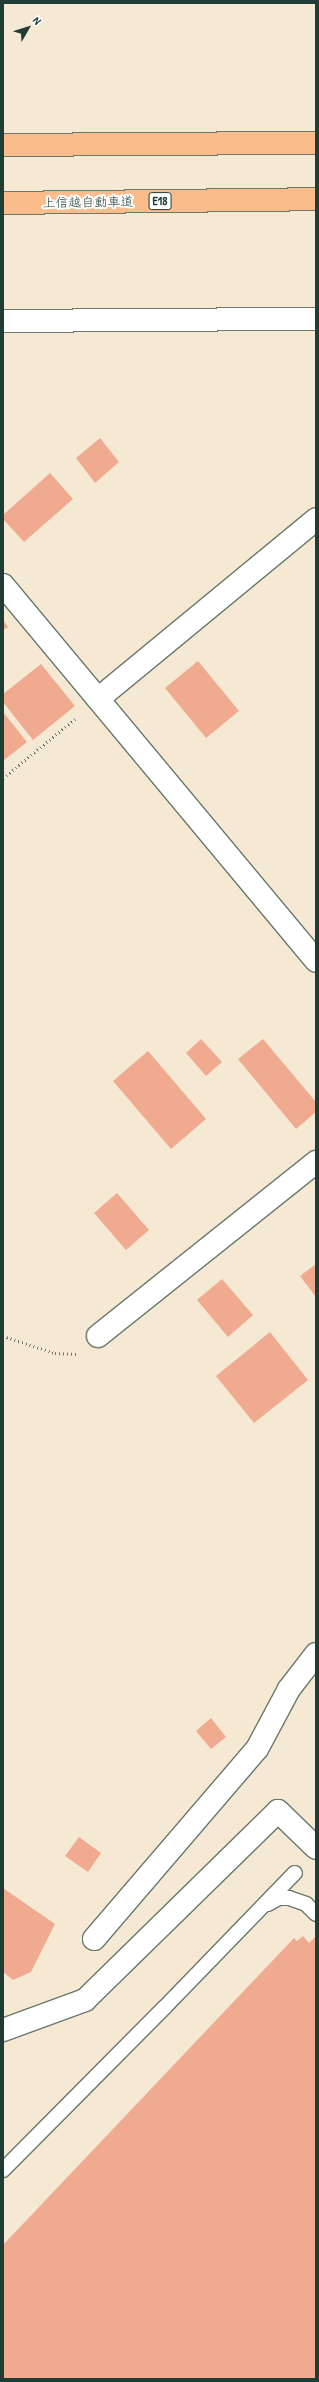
<!DOCTYPE html>
<html>
<head>
<meta charset="utf-8">
<style>
  body { margin:0 }
  #map { position:relative; width:319px; height:2382px; overflow:hidden; background:#f5e9d4; font-family:"Patrick Hand","Klee One",sans-serif }
  div>[style] { position:absolute }
  .building>* { inset:0; background:#f0aa90 }
  .path>* { height:2.5px; margin-top:-1.25px; transform-origin:0; background:repeating-linear-gradient(90deg,#6a796c 0 1px,transparent 0 4px) }
  .roads { filter:drop-shadow(1px 0 #6a796c) drop-shadow(-1px 0 #6a796c) drop-shadow(0 1px #6a796c) drop-shadow(0 -1px #6a796c) }
  .service>* { height:14px; margin:-7px; padding:0 7px; transform-origin:7px; border-radius:7px; background:#fff }
  .minor>* { height:22px; margin:-11px; padding:0 11px; transform-origin:11px; border-radius:11px; background:#fff }
  .motorway>* { height:22px; margin:-11px; padding:0 11px; transform-origin:11px; border-radius:11px; background:#f9bc8a }
  span { translate:-50% -50%; white-space:nowrap; text-align:center; line-height:1.15; -webkit-text-stroke:4px #fff; paint-order:stroke }
  .shield-label span { padding:1px 3px; background:#fff; border:1px solid; border-radius:3px; -webkit-text-stroke-width:0 }
  .shield-label { font-size:12px; color:#1f3d34; font-weight:700 }
  .street-label { font-size:13px; color:#1f3d34 }
  .frame { position:absolute; inset:0; border:4px solid #1f3d34; pointer-events:none }
  .north { position:absolute; left:8px; top:8px; width:40px; height:40px; -webkit-text-stroke:3px #fff; paint-order:stroke; rotate:51deg; font-size:11px; font-weight:700; line-height:16px; text-align:center; color:#1f3d34 }
  .north::after { content:''; display:block; margin:auto; width:14px; height:18px; background:#1f3d34; clip-path:polygon(50% 0,100% 100%,50% 72%,0 100%) }
</style>
</head>
<body>
<div id="map">
  <div class="building">
    <i style="clip-path:polygon(100px 438px,119px 462px,95px 483px,76px 458px)"></i>
    <i style="clip-path:polygon(50px 473px,73px 499px,24px 542px,3px 519px,3px 515px)"></i>
    <i style="clip-path:polygon(3px 620px,8px 627px,3px 630px)"></i>
    <i style="clip-path:polygon(198px 661px,239px 711px,206px 738px,165px 688px)"></i>
    <i style="clip-path:polygon(41px 664px,75px 706px,33px 740px,3px 702px,3px 694px)"></i>
    <i style="clip-path:polygon(3px 712px,27px 742px,3px 761px)"></i>
    <i style="clip-path:polygon(201px 1039px,222px 1062px,206px 1076px,186px 1053px)"></i>
    <i style="clip-path:polygon(263px 1039px,316px 1102px,316px 1112px,296px 1129px,238px 1059px)"></i>
    <i style="clip-path:polygon(148px 1051px,206px 1119px,171px 1149px,113px 1081px)"></i>
    <i style="clip-path:polygon(117px 1193px,149px 1230px,126px 1250px,94px 1213px)"></i>
    <i style="clip-path:polygon(316px 1264px,316px 1297px,300px 1276px)"></i>
    <i style="clip-path:polygon(222px 1279px,253px 1315px,228px 1337px,197px 1300px)"></i>
    <i style="clip-path:polygon(270px 1332px,308px 1380px,254px 1423px,216px 1376px)"></i>
    <i style="clip-path:polygon(211px 1718px,226px 1737px,211px 1749px,196px 1731px)"></i>
    <i style="clip-path:polygon(79px 1837px,101px 1853px,88px 1872px,65px 1856px)"></i>
    <i style="clip-path:polygon(3px 1888px,55px 1924px,31px 1972px,13px 1980px,3px 1972px)"></i>
    <i style="clip-path:polygon(303px 1936px,309px 1943px,316px 1936px,316px 2379px,3px 2379px,3px 2245px,294px 1938px,297px 1941px)"></i>
  </div>
  <div class="path">
    <i style="left:3px;top:778px;width:94px;rotate:-39.4deg"></i>
    <i style="left:3px;top:1336px;width:55px;rotate:18.1deg"></i>
    <i style="left:55px;top:1353px;width:21px;rotate:3deg"></i>
  </div>
  <div class="roads">
    <div class="service">
      <i style="left:268px;top:1904px;width:13px;rotate:-29deg"></i>
      <i style="left:279px;top:1898px;width:10px"></i>
      <i style="left:289px;top:1898px;width:18px;rotate:19deg"></i>
      <i style="left:306px;top:1904px;width:14px;rotate:45deg"></i>
      <i style="left:3px;top:2170px;width:228px;rotate:-45.2deg"></i>
      <i style="left:164px;top:2008px;width:188px;rotate:-45.9deg"></i>
    </div>
    <div class="minor">
      <i style="left:3px;top:321px;width:313px;rotate:-0.4deg"></i>
      <i style="left:3px;top:585px;width:489px;rotate:50.2deg"></i>
      <i style="left:98px;top:699px;width:283px;rotate:-39.5deg"></i>
      <i style="left:98px;top:1336px;width:279px;rotate:-38.6deg"></i>
      <i style="left:94px;top:1939px;width:250px;rotate:-49.4deg"></i>
      <i style="left:257px;top:1749px;width:68px;rotate:-61.9deg"></i>
      <i style="left:289px;top:1689px;width:44px;rotate:-52.4deg"></i>
      <i style="left:3px;top:2030px;width:87px;rotate:-20.1deg"></i>
      <i style="left:85px;top:2000px;width:270px;rotate:-44.4deg"></i>
      <i style="left:278px;top:1811px;width:53px;rotate:44.2deg"></i>
    </div>
    <div class="motorway">
      <i style="left:3px;top:145px;width:313px;rotate:-0.4deg"></i>
      <i style="left:3px;top:203px;width:313px;rotate:-0.7deg"></i>
    </div>
  </div>
  <div class="shield-label">
    <span style="left:160px;top:201px">E18</span>
  </div>
  <div class="street-label">
    <span style="left:88px;top:202px;rotate:-1deg">上信越自動車道</span>
  </div>
  <div class="frame"></div>
  <div class="north">N</div>
</div>
</body>
</html>
